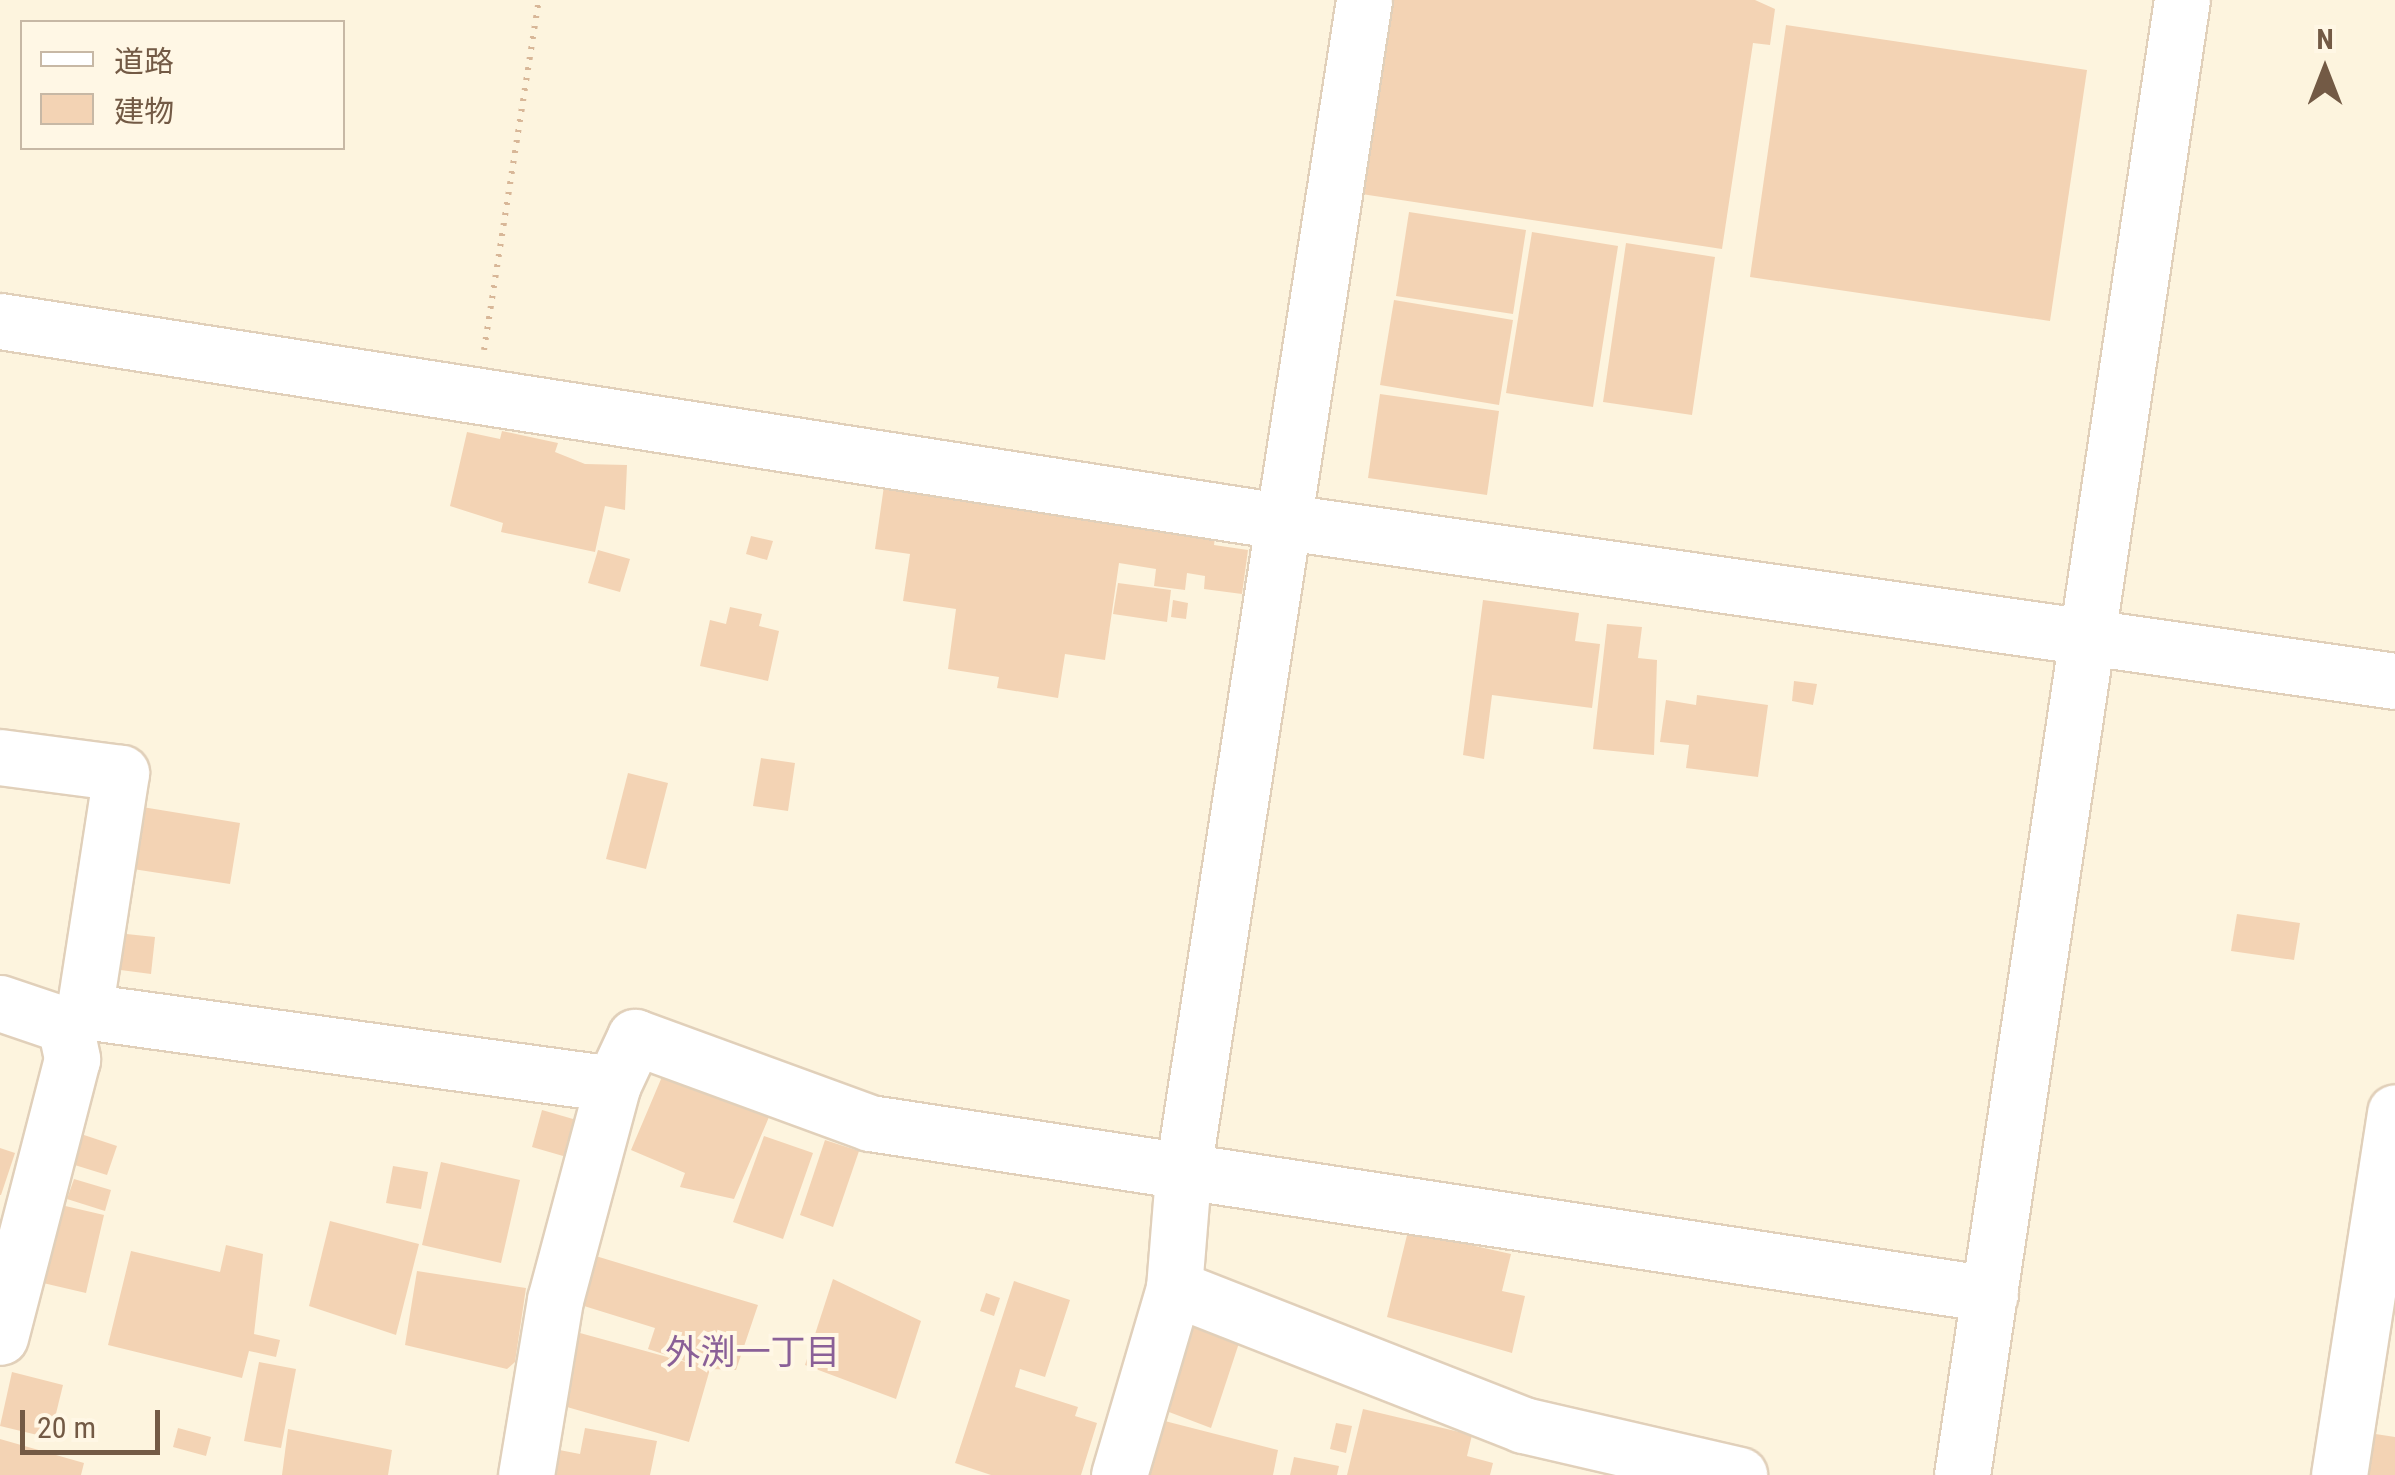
<!DOCTYPE html>
<html>
<head>
<meta charset="utf-8">
<style>
  body { margin:0 }
  #map { position:relative; width:2395px; height:1475px; overflow:hidden; background:#fdf4de; font-family:"Roboto Condensed","Noto Sans JP",sans-serif }
  div>[style] { position:absolute }
  .building>* { inset:0; background:#f3d3b4 }
  .path>* { height:6px; margin-top:-3px; transform-origin:0; background:repeating-linear-gradient(90deg,#d8b798 0 2.5px,transparent 0 10.5px) }
  .roads { filter:drop-shadow(2px 0 #e1d0ba) drop-shadow(-2px 0 #e1d0ba) drop-shadow(0 2px #e1d0ba) drop-shadow(0 -2px #e1d0ba) }
  .minor>* { height:55px; margin:-27.5px; padding:0 27.5px; transform-origin:27.5px; border-radius:27.5px; background:#fff }
  span { translate:-50% -50%; white-space:nowrap; text-align:center; line-height:1.15; -webkit-text-stroke:8px #fff7e5; paint-order:stroke }
  .neighbourhood-label { font-size:35px; color:#8a6097 }
  .legend { position:absolute; left:20px; top:20px; width:325px; height:130px; box-sizing:border-box; background:#fff7e5; border:2px solid #c7b8a5; margin:0; padding:12px 18px; list-style:none; font-size:30px; color:#735a45 }
  .legend li { display:flex; align-items:center; gap:20px; height:50px }
  .legend b { width:50px; border:2px solid #c7b8a5 }
  .north { position:absolute; left:2275px; top:20px; width:100px; height:100px; -webkit-text-stroke:8px #fff7e5; paint-order:stroke; rotate:0deg; font-size:28px; font-weight:700; line-height:40px; text-align:center; color:#735a45 }
  .north::after { content:''; display:block; margin:auto; width:35px; height:45px; background:#735a45; clip-path:polygon(50% 0,100% 100%,50% 72%,0 100%) }
  .scale { position:absolute; left:20px; top:1410px; width:140px; height:45px; box-sizing:border-box; border:5px solid #735a45; border-top:0; padding-left:12px; font-size:30px; line-height:35px; white-space:nowrap; color:#735a45; -webkit-text-stroke:8px #fff7e5; paint-order:stroke }
</style>
</head>
<body>
<div id="map">
  <div class="building">
    <i style="clip-path:polygon(1384px 0,1755px 0,1775px 9px,1770px 45px,1753px 43px,1722px 249px,1355px 193px)"></i>
    <i style="clip-path:polygon(1786px 25px,2087px 70px,2050px 321px,1750px 277px)"></i>
    <i style="clip-path:polygon(1409px 212px,1526px 230px,1513px 314px,1396px 296px)"></i>
    <i style="clip-path:polygon(1532px 232px,1618px 246px,1593px 407px,1506px 393px)"></i>
    <i style="clip-path:polygon(1626px 243px,1715px 257px,1692px 415px,1603px 402px)"></i>
    <i style="clip-path:polygon(1394px 300px,1513px 320px,1499px 405px,1380px 385px)"></i>
    <i style="clip-path:polygon(1380px 394px,1499px 411px,1487px 495px,1368px 478px)"></i>
    <i style="clip-path:polygon(502px 431px,558px 443px,555px 452px,585px 464px,627px 465px,625px 510px,605px 506px,595px 552px,501px 532px,503px 523px,450px 506px,467px 432px,500px 439px)"></i>
    <i style="clip-path:polygon(884px 486px,1216px 530px,1214px 545px,1248px 550px,1242px 594px,1204px 589px,1205px 576px,1187px 573px,1185px 590px,1154px 586px,1156px 569px,1119px 563px,1105px 660px,1065px 654px,1058px 698px,997px 688px,999px 677px,948px 669px,956px 609px,903px 601px,910px 554px,875px 549px)"></i>
    <i style="clip-path:polygon(751px 536px,773px 541px,767px 560px,746px 554px)"></i>
    <i style="clip-path:polygon(598px 550px,630px 559px,620px 592px,588px 583px)"></i>
    <i style="clip-path:polygon(1118px 583px,1171px 590px,1167px 622px,1113px 614px)"></i>
    <i style="clip-path:polygon(1173px 600px,1188px 603px,1186px 619px,1171px 617px)"></i>
    <i style="clip-path:polygon(1483px 600px,1579px 613px,1575px 641px,1600px 644px,1592px 708px,1492px 695px,1484px 759px,1463px 755px)"></i>
    <i style="clip-path:polygon(730px 607px,762px 614px,759px 626px,779px 631px,768px 681px,700px 666px,710px 620px,726px 624px)"></i>
    <i style="clip-path:polygon(1607px 624px,1642px 627px,1638px 658px,1657px 660px,1654px 755px,1593px 749px)"></i>
    <i style="clip-path:polygon(1794px 681px,1817px 684px,1813px 705px,1792px 701px)"></i>
    <i style="clip-path:polygon(1697px 695px,1768px 705px,1758px 777px,1686px 768px,1689px 745px,1660px 742px,1666px 700px,1696px 705px)"></i>
    <i style="clip-path:polygon(761px 758px,795px 763px,788px 811px,753px 806px)"></i>
    <i style="clip-path:polygon(628px 773px,668px 783px,646px 869px,606px 859px)"></i>
    <i style="clip-path:polygon(130px 805px,240px 823px,230px 884px,120px 867px)"></i>
    <i style="clip-path:polygon(2237px 914px,2300px 923px,2294px 960px,2231px 951px)"></i>
    <i style="clip-path:polygon(117px 933px,155px 937px,151px 974px,113px 969px)"></i>
    <i style="clip-path:polygon(664px 1072px,769px 1117px,734px 1199px,680px 1187px,685px 1173px,631px 1150px)"></i>
    <i style="clip-path:polygon(542px 1110px,580px 1121px,570px 1158px,532px 1147px)"></i>
    <i style="clip-path:polygon(75px 1132px,117px 1146px,107px 1175px,65px 1162px)"></i>
    <i style="clip-path:polygon(764px 1136px,813px 1153px,783px 1239px,733px 1222px)"></i>
    <i style="clip-path:polygon(825px 1140px,859px 1151px,833px 1227px,800px 1215px)"></i>
    <i style="clip-path:polygon(0 1148px,15px 1153px,1px 1195px,0 1195px)"></i>
    <i style="clip-path:polygon(441px 1162px,520px 1180px,501px 1263px,422px 1245px)"></i>
    <i style="clip-path:polygon(393px 1166px,428px 1172px,421px 1209px,386px 1203px)"></i>
    <i style="clip-path:polygon(74px 1179px,111px 1190px,105px 1211px,67px 1199px)"></i>
    <i style="clip-path:polygon(61px 1205px,104px 1215px,86px 1293px,43px 1283px)"></i>
    <i style="clip-path:polygon(330px 1221px,419px 1244px,396px 1335px,309px 1306px)"></i>
    <i style="clip-path:polygon(1408px 1231px,1511px 1254px,1502px 1291px,1525px 1296px,1512px 1353px,1387px 1317px)"></i>
    <i style="clip-path:polygon(226px 1245px,263px 1254px,254px 1334px,280px 1340px,276px 1357px,249px 1351px,242px 1378px,108px 1345px,131px 1251px,220px 1272px)"></i>
    <i style="clip-path:polygon(589px 1254px,758px 1305px,736px 1370px,710px 1369px,689px 1442px,560px 1405px,580px 1333px,700px 1366px,648px 1349px,655px 1328px,584px 1306px)"></i>
    <i style="clip-path:polygon(417px 1271px,526px 1288px,515px 1362px,507px 1369px,405px 1345px)"></i>
    <i style="clip-path:polygon(833px 1279px,921px 1321px,896px 1399px,805px 1365px)"></i>
    <i style="clip-path:polygon(1014px 1281px,1070px 1300px,1045px 1377px,1020px 1369px,1015px 1387px,1078px 1407px,1075px 1416px,1097px 1423px,1081px 1475px,991px 1475px,955px 1463px)"></i>
    <i style="clip-path:polygon(986px 1293px,1000px 1298px,994px 1316px,980px 1311px)"></i>
    <i style="clip-path:polygon(1191px 1325px,1240px 1340px,1211px 1428px,1169px 1412px)"></i>
    <i style="clip-path:polygon(259px 1362px,296px 1369px,281px 1448px,244px 1441px)"></i>
    <i style="clip-path:polygon(12px 1372px,63px 1385px,50px 1438px,0 1426px)"></i>
    <i style="clip-path:polygon(1363px 1409px,1472px 1435px,1467px 1456px,1493px 1463px,1490px 1475px,1347px 1475px)"></i>
    <i style="clip-path:polygon(1157px 1419px,1278px 1450px,1273px 1475px,1146px 1475px)"></i>
    <i style="clip-path:polygon(1336px 1423px,1352px 1426px,1346px 1453px,1330px 1449px)"></i>
    <i style="clip-path:polygon(178px 1428px,211px 1437px,206px 1456px,173px 1447px)"></i>
    <i style="clip-path:polygon(585px 1428px,657px 1441px,650px 1475px,544px 1475px,549px 1448px,580px 1454px)"></i>
    <i style="clip-path:polygon(288px 1429px,392px 1450px,388px 1475px,282px 1475px)"></i>
    <i style="clip-path:polygon(2369px 1433px,2395px 1437px,2395px 1475px,2363px 1475px)"></i>
    <i style="clip-path:polygon(0 1439px,84px 1463px,81px 1475px,0 1475px)"></i>
    <i style="clip-path:polygon(1294px 1457px,1339px 1466px,1337px 1475px,1290px 1475px)"></i>
  </div>
  <div class="path">
    <i style="left:484px;top:350px;width:354px;rotate:-81.1deg"></i>
  </div>
  <div class="roads">
    <div class="minor">
      <i style="left:0;top:321px;width:1302px;rotate:8.88deg"></i>
      <i style="left:1286px;top:522px;width:1120px;rotate:8.16deg"></i>
      <i style="left:0;top:757px;width:122px;rotate:7.5deg"></i>
      <i style="left:121px;top:773px;width:241px;rotate:98.8deg"></i>
      <i style="left:0;top:1003px;width:69px;rotate:18.7deg"></i>
      <i style="left:65px;top:1025px;width:35px;rotate:78deg"></i>
      <i style="left:72px;top:1059px;width:287px;rotate:104.5deg"></i>
      <i style="left:65px;top:1025px;width:24px;rotate:-36deg"></i>
      <i style="left:84px;top:1011px;width:534px;rotate:7.86deg"></i>
      <i style="left:1174px;top:1288px;width:375px;rotate:21.4deg"></i>
      <i style="left:1523px;top:1425px;width:222px;rotate:13deg"></i>
      <i style="left:526px;top:1475px;width:177px;rotate:-80.6deg"></i>
      <i style="left:555px;top:1300px;width:224px;rotate:-75deg"></i>
      <i style="left:613px;top:1084px;width:52px;rotate:-64.9deg"></i>
      <i style="left:635px;top:1037px;width:250px;rotate:20.1deg"></i>
      <i style="left:870px;top:1123px;width:1133px;rotate:8.68deg"></i>
      <i style="left:1119px;top:1475px;width:195px;rotate:-73.6deg"></i>
      <i style="left:1174px;top:1288px;width:124px;rotate:-85.4deg"></i>
      <i style="left:1184px;top:1164px;width:1178px;rotate:-81.21deg"></i>
      <i style="left:1962px;top:1475px;width:1491px;rotate:-81.52deg"></i>
      <i style="left:2339px;top:1475px;width:367px;rotate:-81.2deg"></i>
    </div>
  </div>
  <div class="neighbourhood-label">
    <span style="left:753px;top:1353px">外渕一丁目</span>
  </div>
  <ul class="legend">
  <li><b style="height:12px;background:#fff"></b>道路</li>
  <li><b style="height:28px;background:#f3d3b4"></b>建物</li>
  </ul>
  <div class="north">N</div>
  <div class="scale">20 m</div>
</div>
</body>
</html>
